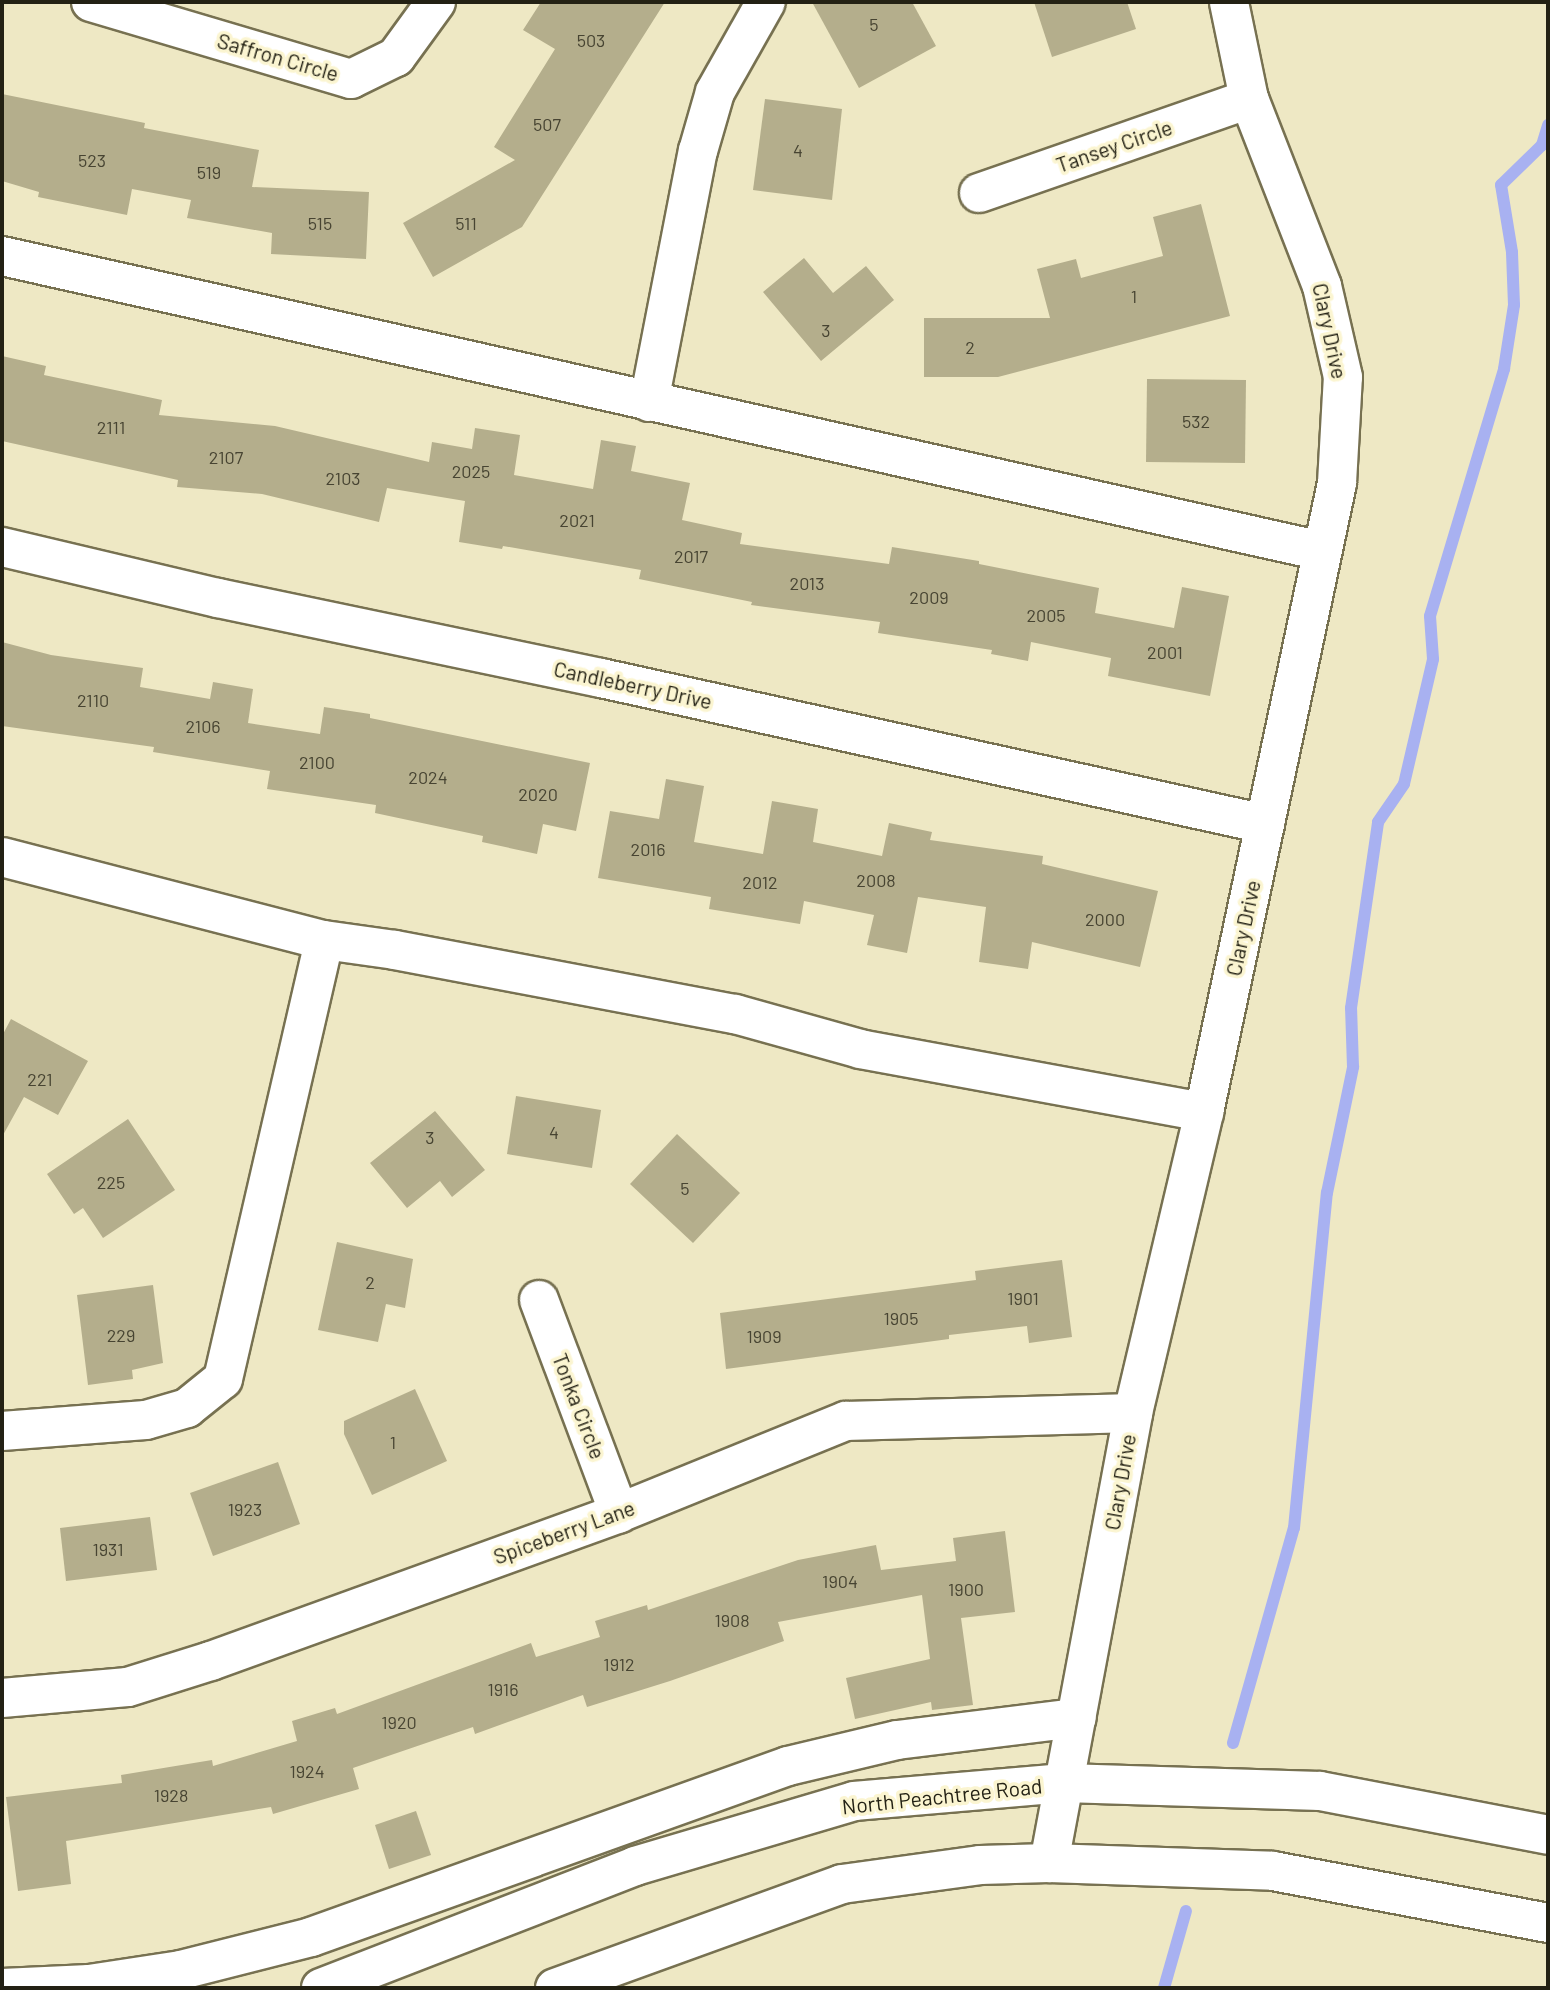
<!DOCTYPE html>
<html>
<head>
<meta charset="utf-8">
<style>
  body { margin:0 }
  #map { position:relative; width:1550px; height:1990px; overflow:hidden; background:#eee8c4; font-family:Barlow,sans-serif }
  div>[style] { position:absolute }
  .stream>* { height:12px; margin:-6px; padding:0 6px; transform-origin:6px; border-radius:6px; background:#a8b1f1 }
  .building>* { inset:0; background:#b4ae8c }
  .roads { filter:drop-shadow(2px 0 #777151) drop-shadow(-2px 0 #777151) drop-shadow(0 2px #777151) drop-shadow(0 -2px #777151) }
  .minor>* { height:38px; margin:-19px; padding:0 19px; transform-origin:19px; border-radius:19px; background:#fff }
  .major>* { height:38px; margin:-19px; padding:0 19px; transform-origin:19px; border-radius:19px; background:#fff }
  span { translate:-50% -50%; white-space:nowrap; text-align:center; line-height:1.15; -webkit-text-stroke:7px #fbf5d1; paint-order:stroke }
  .number-label { font-size:18px; color:#474432 }
  .number-label span { -webkit-text-stroke-width:0 }
  .street-label { font-size:21px; color:#232114 }
  .frame { position:absolute; inset:0; border:4px solid #232114; pointer-events:none }
</style>
</head>
<body>
<div id="map">
  <div class="stream">
    <i style="left:1233px;top:1743px;width:223px;rotate:-74.2deg"></i>
    <i style="left:1294px;top:1528px;width:337px;rotate:-84.4deg"></i>
    <i style="left:1327px;top:1193px;width:129px;rotate:-78.3deg"></i>
    <i style="left:1353px;top:1067px;width:59px;rotate:-91.9deg"></i>
    <i style="left:1351px;top:1008px;width:188px;rotate:-81.7deg"></i>
    <i style="left:1378px;top:822px;width:46px;rotate:-55.6deg"></i>
    <i style="left:1404px;top:784px;width:128px;rotate:-76.9deg"></i>
    <i style="left:1433px;top:659px;width:43px;rotate:-94deg"></i>
    <i style="left:1430px;top:616px;width:258px;rotate:-73.3deg"></i>
    <i style="left:1504px;top:369px;width:65px;rotate:-81.1deg"></i>
    <i style="left:1514px;top:305px;width:53px;rotate:-92.2deg"></i>
    <i style="left:1512px;top:252px;width:68px;rotate:-99.3deg"></i>
    <i style="left:1501px;top:185px;width:57px;rotate:-44.3deg"></i>
    <i style="left:1542px;top:145px;width:21px;rotate:-73deg"></i>
    <i style="left:1164px;top:1988px;width:80px;rotate:-74.1deg"></i>
  </div>
  <div class="building">
    <i style="clip-path:polygon(541px 2px,665px 2px,522px 227px,433px 277px,403px 223px,515px 160px,494px 147px,555px 49px,523px 30px)"></i>
    <i style="clip-path:polygon(812px 2px,912px 2px,936px 46px,859px 88px)"></i>
    <i style="clip-path:polygon(1034px 2px,1127px 2px,1136px 29px,1052px 57px)"></i>
    <i style="clip-path:polygon(2px 94px,145px 123px,144px 128px,259px 150px,252px 187px,369px 192px,366px 259px,271px 254px,272px 233px,187px 218px,191px 200px,132px 189px,127px 215px,38px 197px,39px 192px,2px 181px)"></i>
    <i style="clip-path:polygon(765px 99px,842px 109px,832px 200px,753px 190px)"></i>
    <i style="clip-path:polygon(1201px 204px,1230px 316px,998px 377px,924px 377px,924px 318px,1050px 318px,1037px 269px,1076px 259px,1081px 278px,1163px 256px,1153px 217px)"></i>
    <i style="clip-path:polygon(804px 258px,833px 293px,866px 266px,894px 300px,821px 361px,763px 292px)"></i>
    <i style="clip-path:polygon(2px 356px,46px 366px,44px 375px,162px 400px,159px 415px,275px 426px,429px 462px,432px 442px,472px 449px,475px 428px,520px 435px,514px 475px,593px 489px,601px 440px,636px 446px,631px 471px,690px 483px,682px 520px,742px 533px,740px 544px,889px 564px,892px 547px,979px 561px,979px 564px,1099px 588px,1095px 613px,1174px 628px,1182px 587px,1229px 596px,1210px 696px,1108px 676px,1111px 658px,1031px 642px,1028px 661px,991px 654px,992px 650px,878px 633px,880px 622px,751px 605px,752px 602px,639px 579px,641px 570px,503px 546px,502px 549px,459px 542px,465px 501px,387px 488px,379px 522px,262px 494px,177px 487px,178px 480px,2px 441px)"></i>
    <i style="clip-path:polygon(1147px 379px,1246px 380px,1245px 463px,1146px 462px)"></i>
    <i style="clip-path:polygon(2px 642px,51px 655px,143px 668px,140px 687px,210px 699px,213px 682px,253px 689px,248px 723px,320px 734px,324px 707px,370px 714px,370px 718px,590px 763px,576px 831px,543px 824px,537px 854px,482px 842px,483px 836px,375px 813px,376px 805px,267px 789px,270px 771px,153px 752px,154px 747px,2px 726px)"></i>
    <i style="clip-path:polygon(666px 779px,704px 786px,694px 842px,763px 854px,772px 801px,818px 809px,813px 842px,882px 856px,889px 823px,932px 832px,930px 840px,1043px 856px,1042px 864px,1158px 891px,1140px 967px,1032px 942px,1028px 969px,979px 962px,986px 907px,918px 897px,907px 953px,867px 945px,874px 915px,804px 901px,800px 924px,709px 909px,711px 897px,598px 878px,610px 811px,659px 819px)"></i>
    <i style="clip-path:polygon(11px 1019px,88px 1061px,58px 1115px,24px 1097px,2px 1137px,2px 1036px)"></i>
    <i style="clip-path:polygon(516px 1096px,601px 1110px,592px 1168px,507px 1154px)"></i>
    <i style="clip-path:polygon(435px 1111px,485px 1170px,452px 1197px,440px 1181px,407px 1208px,370px 1163px)"></i>
    <i style="clip-path:polygon(128px 1119px,175px 1190px,103px 1238px,83px 1208px,74px 1214px,47px 1174px)"></i>
    <i style="clip-path:polygon(677px 1134px,740px 1193px,693px 1243px,630px 1184px)"></i>
    <i style="clip-path:polygon(337px 1242px,413px 1259px,405px 1308px,386px 1304px,378px 1342px,318px 1330px)"></i>
    <i style="clip-path:polygon(1062px 1260px,1072px 1337px,1029px 1343px,1027px 1326px,949px 1335px,949px 1339px,726px 1369px,720px 1313px,976px 1280px,975px 1271px)"></i>
    <i style="clip-path:polygon(153px 1285px,163px 1363px,132px 1370px,133px 1379px,88px 1385px,77px 1295px)"></i>
    <i style="clip-path:polygon(415px 1389px,447px 1461px,372px 1495px,344px 1434px,344px 1421px)"></i>
    <i style="clip-path:polygon(278px 1462px,300px 1524px,213px 1556px,190px 1493px)"></i>
    <i style="clip-path:polygon(150px 1517px,157px 1570px,66px 1581px,60px 1528px)"></i>
    <i style="clip-path:polygon(1005px 1531px,1015px 1612px,961px 1618px,973px 1705px,932px 1710px,931px 1702px,855px 1719px,846px 1678px,930px 1659px,922px 1595px,778px 1622px,784px 1641px,670px 1681px,587px 1707px,583px 1695px,475px 1734px,473px 1727px,353px 1768px,359px 1789px,273px 1814px,271px 1807px,66px 1841px,71px 1884px,18px 1891px,6px 1797px,122px 1783px,121px 1775px,212px 1760px,213px 1766px,297px 1741px,292px 1721px,335px 1708px,337px 1714px,531px 1643px,536px 1657px,600px 1637px,595px 1621px,647px 1605px,648px 1610px,798px 1560px,876px 1545px,881px 1570px,956px 1561px,953px 1538px)"></i>
    <i style="clip-path:polygon(416px 1811px,431px 1855px,389px 1869px,375px 1825px)"></i>
  </div>
  <div class="roads">
    <div class="minor">
      <i style="left:91px;top:2px;width:271px;rotate:16.5deg"></i>
      <i style="left:351px;top:79px;width:50px;rotate:-26.1deg"></i>
      <i style="left:396px;top:57px;width:68px;rotate:-54deg"></i>
      <i style="left:979px;top:193px;width:286px;rotate:-19.2deg"></i>
      <i style="left:2px;top:256px;width:1353px;rotate:12.6deg"></i>
      <i style="left:649px;top:402px;width:256px;rotate:-79deg"></i>
      <i style="left:698px;top:151px;width:61px;rotate:-73.9deg"></i>
      <i style="left:715px;top:92px;width:103px;rotate:-60.5deg"></i>
      <i style="left:2px;top:547px;width:222px;rotate:13.3deg"></i>
      <i style="left:218px;top:598px;width:391px;rotate:11.8deg"></i>
      <i style="left:601px;top:678px;width:680px;rotate:12.4deg"></i>
      <i style="left:2px;top:857px;width:333px;rotate:14.5deg"></i>
      <i style="left:324px;top:940px;width:72px;rotate:8deg"></i>
      <i style="left:395px;top:950px;width:346px;rotate:10.7deg"></i>
      <i style="left:735px;top:1014px;width:130px;rotate:15.6deg"></i>
      <i style="left:860px;top:1049px;width:350px;rotate:10.4deg"></i>
      <i style="left:539px;top:1300px;width:228px;rotate:69.4deg"></i>
      <i style="left:2px;top:1431px;width:144px;rotate:-4.4deg"></i>
      <i style="left:146px;top:1420px;width:43px;rotate:-16.3deg"></i>
      <i style="left:187px;top:1408px;width:46px;rotate:-38.9deg"></i>
      <i style="left:223px;top:1379px;width:450px;rotate:-77deg"></i>
      <i style="left:2px;top:1698px;width:126px;rotate:-5deg"></i>
      <i style="left:128px;top:1687px;width:87px;rotate:-17.4deg"></i>
      <i style="left:211px;top:1661px;width:434px;rotate:-19.9deg"></i>
      <i style="left:619px;top:1513px;width:245px;rotate:-22.1deg"></i>
      <i style="left:846px;top:1421px;width:287px;rotate:-1.6deg"></i>
      <i style="left:1049px;top:1863px;width:458px;rotate:-79.4deg"></i>
      <i style="left:1133px;top:1413px;width:309px;rotate:-76.7deg"></i>
      <i style="left:1204px;top:1112px;width:643px;rotate:-78.06deg"></i>
      <i style="left:1337px;top:483px;width:106px;rotate:-86.8deg"></i>
      <i style="left:1343px;top:377px;width:93px;rotate:-103deg"></i>
      <i style="left:1322px;top:286px;width:201px;rotate:-111.3deg"></i>
      <i style="left:1249px;top:99px;width:99px;rotate:-101.7deg"></i>
      <i style="left:2px;top:1988px;width:87px;rotate:-2.6deg"></i>
      <i style="left:89px;top:1984px;width:93px;rotate:-8.7deg"></i>
      <i style="left:181px;top:1970px;width:134px;rotate:-14.2deg"></i>
      <i style="left:311px;top:1937px;width:507px;rotate:-19.72deg"></i>
      <i style="left:788px;top:1766px;width:112px;rotate:-13.4deg"></i>
      <i style="left:897px;top:1740px;width:181px;rotate:-7deg"></i>
    </div>
    <div class="major">
      <i style="left:321px;top:1988px;width:337px;rotate:-21.2deg"></i>
      <i style="left:635px;top:1866px;width:228px;rotate:-16.5deg"></i>
      <i style="left:854px;top:1801px;width:211px;rotate:-4.9deg"></i>
      <i style="left:1064px;top:1783px;width:256px;rotate:1.8deg"></i>
      <i style="left:1320px;top:1791px;width:232px;rotate:10.9deg"></i>
      <i style="left:555px;top:1988px;width:305px;rotate:-19.9deg"></i>
      <i style="left:842px;top:1884px;width:139px;rotate:-7.8deg"></i>
      <i style="left:980px;top:1865px;width:69px;rotate:-1.7deg"></i>
      <i style="left:1049px;top:1863px;width:224px;rotate:2deg"></i>
      <i style="left:1273px;top:1871px;width:280px;rotate:10.7deg"></i>
    </div>
  </div>
  <div class="number-label">
    <span style="left:874px;top:24px">5</span>
    <span style="left:591px;top:40px">503</span>
    <span style="left:547px;top:124px">507</span>
    <span style="left:798px;top:150px">4</span>
    <span style="left:92px;top:160px">523</span>
    <span style="left:209px;top:172px">519</span>
    <span style="left:320px;top:223px">515</span>
    <span style="left:466px;top:223px">511</span>
    <span style="left:1134px;top:296px">1</span>
    <span style="left:826px;top:330px">3</span>
    <span style="left:970px;top:347px">2</span>
    <span style="left:1196px;top:421px">532</span>
    <span style="left:111px;top:427px">2111</span>
    <span style="left:226px;top:457px">2107</span>
    <span style="left:471px;top:471px">2025</span>
    <span style="left:343px;top:478px">2103</span>
    <span style="left:577px;top:520px">2021</span>
    <span style="left:691px;top:556px">2017</span>
    <span style="left:807px;top:583px">2013</span>
    <span style="left:929px;top:597px">2009</span>
    <span style="left:1046px;top:615px">2005</span>
    <span style="left:1165px;top:652px">2001</span>
    <span style="left:93px;top:700px">2110</span>
    <span style="left:203px;top:726px">2106</span>
    <span style="left:317px;top:762px">2100</span>
    <span style="left:428px;top:777px">2024</span>
    <span style="left:538px;top:794px">2020</span>
    <span style="left:648px;top:849px">2016</span>
    <span style="left:876px;top:880px">2008</span>
    <span style="left:760px;top:882px">2012</span>
    <span style="left:1105px;top:919px">2000</span>
    <span style="left:40px;top:1079px">221</span>
    <span style="left:554px;top:1132px">4</span>
    <span style="left:430px;top:1137px">3</span>
    <span style="left:111px;top:1182px">225</span>
    <span style="left:685px;top:1188px">5</span>
    <span style="left:370px;top:1282px">2</span>
    <span style="left:1023px;top:1298px">1901</span>
    <span style="left:901px;top:1318px">1905</span>
    <span style="left:121px;top:1335px">229</span>
    <span style="left:764px;top:1336px">1909</span>
    <span style="left:393px;top:1442px">1</span>
    <span style="left:245px;top:1509px">1923</span>
    <span style="left:108px;top:1549px">1931</span>
    <span style="left:840px;top:1581px">1904</span>
    <span style="left:966px;top:1589px">1900</span>
    <span style="left:732px;top:1620px">1908</span>
    <span style="left:619px;top:1664px">1912</span>
    <span style="left:503px;top:1689px">1916</span>
    <span style="left:399px;top:1722px">1920</span>
    <span style="left:307px;top:1771px">1924</span>
    <span style="left:171px;top:1795px">1928</span>
  </div>
  <div class="street-label">
    <span style="left:278px;top:57px;rotate:16deg">Saffron Circle</span>
    <span style="left:1114px;top:146px;rotate:-19deg">Tansey Circle</span>
    <span style="left:1330px;top:331px;rotate:78deg">Clary Drive</span>
    <span style="left:633px;top:685px;rotate:12deg">Candleberry Drive</span>
    <span style="left:1243px;top:928px;rotate:-78deg">Clary Drive</span>
    <span style="left:579px;top:1406px;rotate:69deg">Tonka Circle</span>
    <span style="left:1120px;top:1482px;rotate:-80deg">Clary Drive</span>
    <span style="left:564px;top:1532px;rotate:-20deg">Spiceberry Lane</span>
    <span style="left:942px;top:1796px;rotate:-6deg">North Peachtree Road</span>
  </div>
  <div class="frame"></div>
</div>
</body>
</html>
